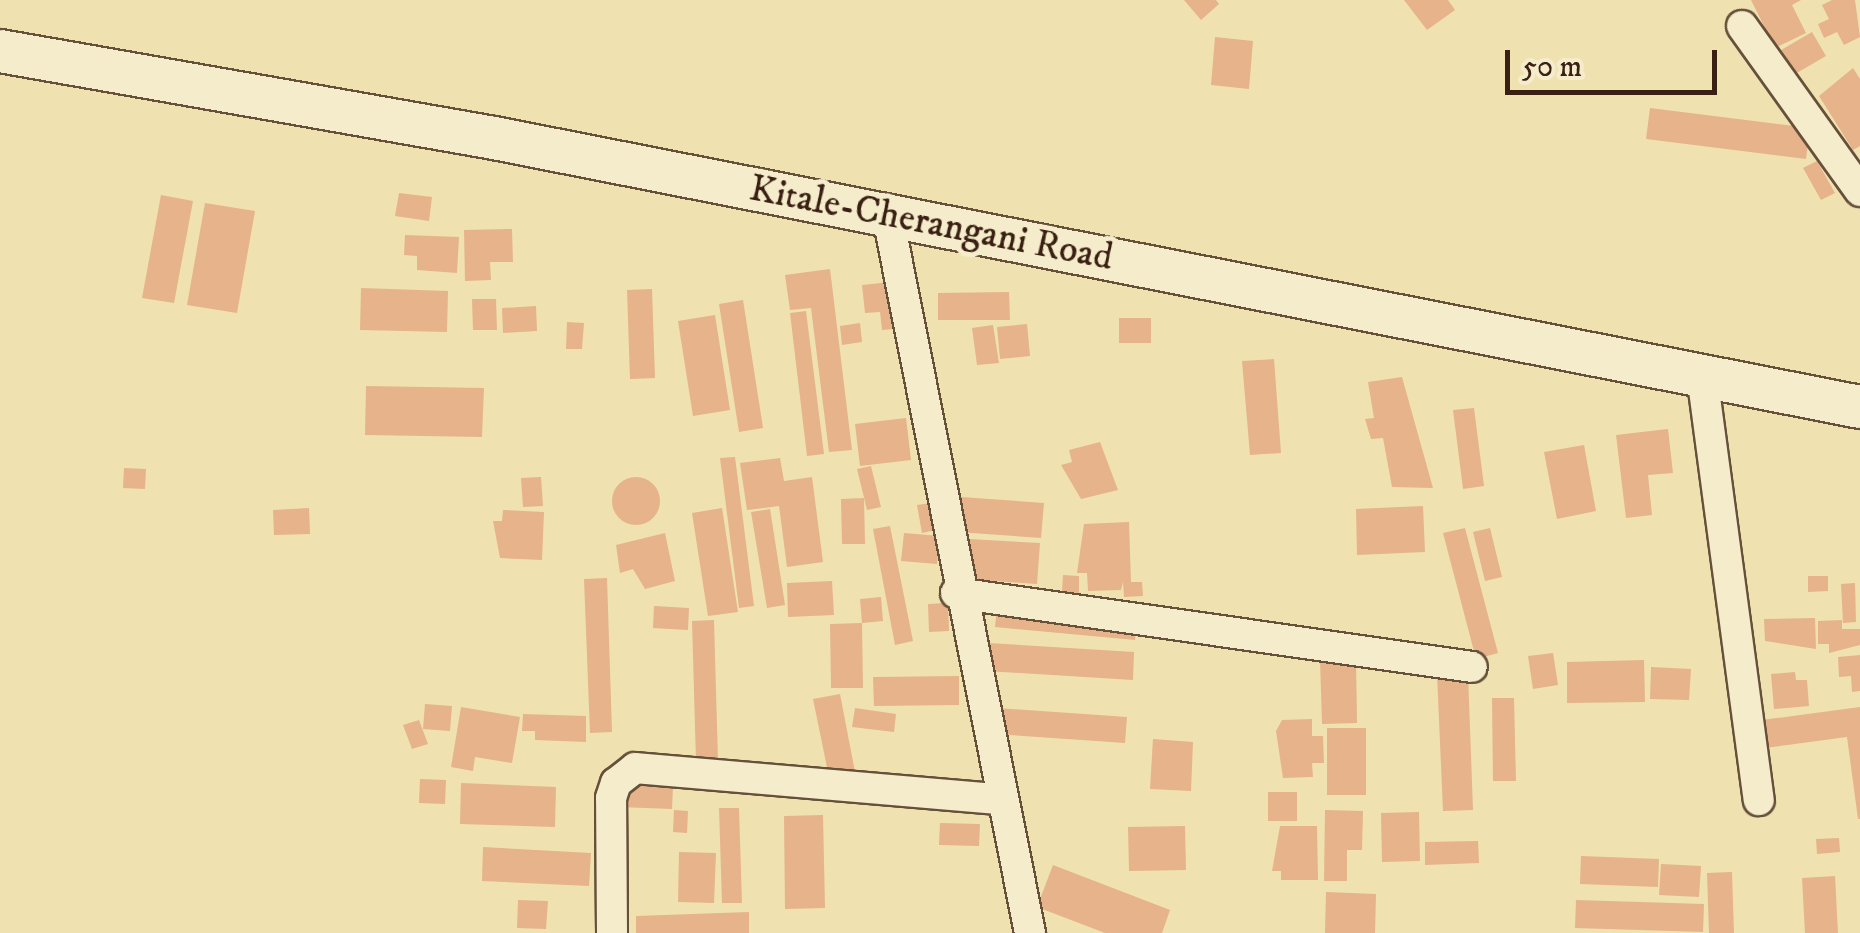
<!DOCTYPE html>
<html>
<head>
<meta charset="utf-8">
<style>
  body { margin:0 }
  #map { position:relative; width:1860px; height:933px; overflow:hidden; background:#efe2b0; font-family:"IM FELL DW Pica",serif }
  div>[style] { position:absolute }
  .building>* { inset:0; background:#e6b38b }
  .round { border-radius:50% }
  .roads { filter:drop-shadow(2px 0 #66503a) drop-shadow(-2px 0 #66503a) drop-shadow(0 2px #66503a) drop-shadow(0 -2px #66503a) }
  .minor>* { height:30px; margin:-15px; padding:0 15px; transform-origin:15px; border-radius:15px; background:#f5eccc }
  .secondary>* { height:42px; margin:-21px; padding:0 21px; transform-origin:21px; border-radius:21px; background:#f5eccc }
  span { translate:-50% -50%; white-space:nowrap; text-align:center; line-height:1.15; -webkit-text-stroke:10px #f5eccc; paint-order:stroke }
  .street-label { font-size:38px; color:#392013 }
  .scale { position:absolute; left:1505px; top:50px; width:212px; height:45px; box-sizing:border-box; border:5px solid #392013; border-top:0; padding-left:12px; font-size:30px; line-height:35px; white-space:nowrap; color:#392013; -webkit-text-stroke:8px #f5eccc; paint-order:stroke }
</style>
</head>
<body>
<div id="map">
  <div class="building">
    <i style="clip-path:polygon(1184px 0,1216px 0,1219px 4px,1201px 20px)"></i>
    <i style="clip-path:polygon(1404px 0,1448px 0,1455px 10px,1427px 30px)"></i>
    <i style="clip-path:polygon(1751px 0,1801px 0,1792px 5px,1806px 33px,1775px 48px)"></i>
    <i style="clip-path:polygon(1832px 0,1855px 0,1860px 37px,1844px 45px,1837px 32px,1824px 38px,1818px 24px,1829px 19px,1822px 5px)"></i>
    <i style="clip-path:polygon(1812px 32px,1826px 56px,1795px 74px,1781px 50px)"></i>
    <i style="clip-path:polygon(1215px 37px,1253px 41px,1249px 89px,1211px 85px)"></i>
    <i style="clip-path:polygon(1853px 68px,1860px 79px,1860px 146px,1853px 150px,1819px 96px)"></i>
    <i style="clip-path:polygon(1650px 108px,1810px 128px,1806px 159px,1646px 139px)"></i>
    <i style="clip-path:polygon(1817px 161px,1835px 193px,1821px 200px,1803px 168px)"></i>
    <i style="clip-path:polygon(399px 193px,432px 197px,429px 221px,395px 216px)"></i>
    <i style="clip-path:polygon(161px 195px,193px 201px,174px 303px,142px 298px)"></i>
    <i style="clip-path:polygon(205px 203px,255px 211px,237px 313px,187px 305px)"></i>
    <i style="clip-path:polygon(512px 229px,513px 262px,490px 262px,491px 280px,465px 281px,464px 230px)"></i>
    <i style="clip-path:polygon(405px 235px,459px 237px,457px 273px,417px 270px,417px 256px,404px 255px)"></i>
    <i style="clip-path:polygon(830px 269px,852px 450px,829px 452px,811px 308px,790px 310px,785px 275px)"></i>
    <i style="clip-path:polygon(901px 281px,906px 328px,882px 330px,880px 312px,865px 313px,862px 285px)"></i>
    <i style="clip-path:polygon(361px 288px,448px 291px,447px 332px,360px 330px)"></i>
    <i style="clip-path:polygon(652px 289px,655px 378px,630px 379px,627px 290px)"></i>
    <i style="clip-path:polygon(1009px 292px,1010px 320px,938px 320px,938px 293px)"></i>
    <i style="clip-path:polygon(472px 299px,496px 299px,497px 330px,473px 330px)"></i>
    <i style="clip-path:polygon(743px 300px,763px 428px,739px 432px,719px 304px)"></i>
    <i style="clip-path:polygon(536px 306px,537px 331px,503px 333px,502px 308px)"></i>
    <i style="clip-path:polygon(806px 311px,824px 454px,807px 456px,790px 313px)"></i>
    <i style="clip-path:polygon(715px 315px,730px 410px,693px 416px,678px 321px)"></i>
    <i style="clip-path:polygon(1119px 318px,1151px 318px,1151px 343px,1119px 343px)"></i>
    <i style="clip-path:polygon(567px 322px,584px 323px,582px 349px,566px 349px)"></i>
    <i style="clip-path:polygon(860px 323px,862px 342px,842px 345px,840px 326px)"></i>
    <i style="clip-path:polygon(1027px 324px,1030px 356px,1000px 359px,997px 327px)"></i>
    <i style="clip-path:polygon(993px 325px,999px 363px,977px 365px,972px 328px)"></i>
    <i style="clip-path:polygon(1274px 359px,1281px 453px,1250px 455px,1242px 361px)"></i>
    <i style="clip-path:polygon(1402px 377px,1433px 488px,1392px 487px,1383px 438px,1371px 439px,1365px 419px,1374px 418px,1368px 382px)"></i>
    <i style="clip-path:polygon(366px 386px,484px 388px,482px 437px,365px 435px)"></i>
    <i style="clip-path:polygon(1474px 408px,1484px 486px,1463px 489px,1453px 410px)"></i>
    <i style="clip-path:polygon(906px 418px,911px 460px,860px 466px,855px 424px)"></i>
    <i style="clip-path:polygon(1668px 429px,1673px 473px,1648px 475px,1652px 515px,1626px 518px,1616px 435px)"></i>
    <i style="clip-path:polygon(1100px 442px,1118px 490px,1081px 499px,1061px 465px,1072px 462px,1069px 450px)"></i>
    <i style="clip-path:polygon(1584px 445px,1596px 511px,1557px 519px,1544px 452px)"></i>
    <i style="clip-path:polygon(735px 457px,754px 606px,739px 608px,720px 458px)"></i>
    <i style="clip-path:polygon(780px 458px,784px 481px,812px 477px,823px 562px,787px 567px,779px 506px,747px 510px,740px 463px)"></i>
    <i style="clip-path:polygon(871px 466px,881px 507px,867px 510px,857px 469px)"></i>
    <i style="clip-path:polygon(124px 468px,146px 469px,145px 489px,123px 488px)"></i>
    <i class="round" style="left:612px;top:477px;width:48px;height:48px"></i>
    <i style="clip-path:polygon(541px 477px,543px 506px,523px 507px,521px 478px)"></i>
    <i style="clip-path:polygon(961px 497px,1044px 503px,1041px 538px,958px 532px)"></i>
    <i style="clip-path:polygon(864px 498px,865px 544px,842px 544px,841px 499px)"></i>
    <i style="clip-path:polygon(931px 503px,936px 530px,922px 533px,917px 505px)"></i>
    <i style="clip-path:polygon(1423px 506px,1425px 552px,1357px 555px,1356px 509px)"></i>
    <i style="clip-path:polygon(309px 508px,310px 534px,274px 535px,273px 510px)"></i>
    <i style="clip-path:polygon(722px 508px,738px 612px,708px 616px,692px 513px)"></i>
    <i style="clip-path:polygon(770px 509px,785px 605px,767px 608px,751px 512px)"></i>
    <i style="clip-path:polygon(503px 510px,544px 512px,542px 560px,500px 558px,493px 521px,502px 521px)"></i>
    <i style="clip-path:polygon(1129px 522px,1131px 582px,1142px 582px,1143px 596px,1124px 597px,1123px 582px,1121px 590px,1088px 591px,1087px 573px,1077px 573px,1084px 524px)"></i>
    <i style="clip-path:polygon(890px 526px,913px 641px,895px 645px,873px 529px)"></i>
    <i style="clip-path:polygon(1465px 528px,1498px 653px,1476px 659px,1443px 533px)"></i>
    <i style="clip-path:polygon(1490px 528px,1502px 577px,1485px 581px,1473px 532px)"></i>
    <i style="clip-path:polygon(665px 533px,675px 581px,645px 589px,633px 569px,620px 573px,616px 545px)"></i>
    <i style="clip-path:polygon(904px 533px,940px 536px,937px 564px,901px 561px)"></i>
    <i style="clip-path:polygon(969px 539px,1040px 543px,1037px 584px,966px 579px)"></i>
    <i style="clip-path:polygon(1063px 575px,1079px 576px,1079px 593px,1062px 592px)"></i>
    <i style="clip-path:polygon(1808px 576px,1828px 576px,1828px 591px,1808px 592px)"></i>
    <i style="clip-path:polygon(607px 578px,612px 732px,590px 733px,584px 579px)"></i>
    <i style="clip-path:polygon(832px 581px,834px 615px,788px 617px,787px 583px)"></i>
    <i style="clip-path:polygon(1855px 583px,1856px 622px,1843px 623px,1841px 584px)"></i>
    <i style="clip-path:polygon(881px 597px,883px 621px,862px 623px,860px 599px)"></i>
    <i style="clip-path:polygon(948px 603px,949px 631px,929px 632px,928px 604px)"></i>
    <i style="clip-path:polygon(654px 606px,689px 608px,688px 630px,653px 628px)"></i>
    <i style="clip-path:polygon(997px 607px,1137px 619px,1135px 640px,995px 627px)"></i>
    <i style="clip-path:polygon(1815px 618px,1816px 649px,1765px 641px,1764px 619px)"></i>
    <i style="clip-path:polygon(714px 620px,718px 761px,696px 762px,692px 621px)"></i>
    <i style="clip-path:polygon(1842px 620px,1842px 629px,1860px 629px,1860px 645px,1829px 653px,1829px 644px,1818px 644px,1818px 621px)"></i>
    <i style="clip-path:polygon(862px 623px,863px 688px,831px 688px,830px 624px)"></i>
    <i style="clip-path:polygon(988px 643px,1134px 652px,1133px 680px,986px 671px)"></i>
    <i style="clip-path:polygon(1553px 653px,1558px 685px,1533px 689px,1528px 656px)"></i>
    <i style="clip-path:polygon(1860px 655px,1860px 691px,1852px 692px,1851px 676px,1839px 677px,1838px 657px)"></i>
    <i style="clip-path:polygon(1320px 659px,1356px 659px,1357px 723px,1322px 724px)"></i>
    <i style="clip-path:polygon(1644px 660px,1645px 702px,1567px 703px,1567px 662px)"></i>
    <i style="clip-path:polygon(1651px 667px,1691px 669px,1689px 700px,1650px 699px)"></i>
    <i style="clip-path:polygon(1795px 672px,1796px 680px,1807px 680px,1809px 706px,1774px 709px,1771px 674px)"></i>
    <i style="clip-path:polygon(1468px 673px,1473px 810px,1443px 811px,1437px 674px)"></i>
    <i style="clip-path:polygon(959px 676px,959px 705px,874px 706px,873px 677px)"></i>
    <i style="clip-path:polygon(840px 694px,855px 772px,829px 777px,813px 699px)"></i>
    <i style="clip-path:polygon(1492px 698px,1514px 698px,1516px 781px,1493px 781px)"></i>
    <i style="clip-path:polygon(425px 704px,452px 706px,450px 731px,423px 729px)"></i>
    <i style="clip-path:polygon(461px 707px,520px 717px,512px 763px,475px 757px,473px 771px,451px 767px)"></i>
    <i style="clip-path:polygon(1860px 707px,1860px 819px,1858px 819px,1847px 737px,1766px 748px,1762px 720px)"></i>
    <i style="clip-path:polygon(855px 708px,896px 714px,894px 732px,852px 727px)"></i>
    <i style="clip-path:polygon(997px 708px,1127px 717px,1125px 743px,995px 734px)"></i>
    <i style="clip-path:polygon(523px 714px,586px 716px,586px 742px,535px 740px,535px 731px,522px 731px)"></i>
    <i style="clip-path:polygon(1312px 719px,1312px 736px,1323px 736px,1324px 763px,1312px 763px,1313px 777px,1283px 778px,1276px 731px,1282px 720px)"></i>
    <i style="clip-path:polygon(419px 720px,428px 744px,412px 749px,403px 725px)"></i>
    <i style="clip-path:polygon(1327px 728px,1366px 728px,1366px 795px,1327px 795px)"></i>
    <i style="clip-path:polygon(1153px 739px,1193px 742px,1191px 791px,1150px 789px)"></i>
    <i style="clip-path:polygon(420px 779px,446px 780px,445px 804px,419px 803px)"></i>
    <i style="clip-path:polygon(461px 783px,556px 787px,555px 827px,460px 824px)"></i>
    <i style="clip-path:polygon(620px 784px,673px 786px,672px 809px,619px 807px)"></i>
    <i style="clip-path:polygon(1268px 792px,1297px 792px,1297px 821px,1268px 821px)"></i>
    <i style="clip-path:polygon(719px 808px,739px 808px,742px 903px,722px 903px)"></i>
    <i style="clip-path:polygon(674px 810px,688px 811px,687px 833px,673px 832px)"></i>
    <i style="clip-path:polygon(1325px 810px,1363px 811px,1362px 850px,1347px 850px,1347px 881px,1324px 881px)"></i>
    <i style="clip-path:polygon(1419px 812px,1420px 861px,1382px 862px,1381px 813px)"></i>
    <i style="clip-path:polygon(823px 815px,825px 908px,785px 909px,784px 816px)"></i>
    <i style="clip-path:polygon(940px 823px,980px 824px,979px 846px,939px 845px)"></i>
    <i style="clip-path:polygon(1185px 826px,1186px 870px,1129px 871px,1128px 827px)"></i>
    <i style="clip-path:polygon(1280px 826px,1317px 826px,1318px 880px,1281px 880px,1281px 871px,1272px 871px)"></i>
    <i style="clip-path:polygon(1839px 838px,1840px 852px,1817px 854px,1816px 839px)"></i>
    <i style="clip-path:polygon(1478px 841px,1479px 863px,1425px 865px,1425px 842px)"></i>
    <i style="clip-path:polygon(483px 847px,591px 853px,589px 886px,482px 881px)"></i>
    <i style="clip-path:polygon(679px 852px,716px 853px,714px 903px,678px 902px)"></i>
    <i style="clip-path:polygon(1581px 856px,1659px 859px,1658px 887px,1580px 884px)"></i>
    <i style="clip-path:polygon(1661px 864px,1701px 866px,1699px 897px,1659px 895px)"></i>
    <i style="clip-path:polygon(1053px 865px,1170px 910px,1162px 933px,1105px 933px,1037px 907px)"></i>
    <i style="clip-path:polygon(1732px 872px,1734px 933px,1709px 933px,1707px 873px)"></i>
    <i style="clip-path:polygon(1835px 876px,1838px 933px,1805px 933px,1802px 878px)"></i>
    <i style="clip-path:polygon(1326px 892px,1376px 894px,1375px 933px,1325px 933px)"></i>
    <i style="clip-path:polygon(518px 900px,548px 901px,546px 929px,517px 928px)"></i>
    <i style="clip-path:polygon(1576px 900px,1704px 904px,1703px 932px,1575px 928px)"></i>
    <i style="clip-path:polygon(749px 912px,749px 933px,636px 933px,636px 916px)"></i>
  </div>
  <div class="roads">
    <div class="minor">
      <i style="left:1742px;top:26px;width:203px;rotate:54.4deg"></i>
      <i style="left:888px;top:217px;width:730px;rotate:78.78deg"></i>
      <i style="left:1702px;top:375px;width:429px;rotate:82.4deg"></i>
      <i style="left:956px;top:593px;width:521px;rotate:8.16deg"></i>
      <i style="left:612px;top:933px;width:135px;rotate:-90.4deg"></i>
      <i style="left:611px;top:798px;width:16px;rotate:-72deg"></i>
      <i style="left:616px;top:783px;width:24px;rotate:-38deg"></i>
      <i style="left:635px;top:768px;width:364px;rotate:4.9deg"></i>
    </div>
    <div class="secondary">
      <i style="left:0;top:51px;width:502px;rotate:9.99deg"></i>
      <i style="left:494px;top:138px;width:1392px;rotate:11.14deg"></i>
    </div>
  </div>
  <div class="street-label">
    <span style="left:931px;top:224px;rotate:11deg">Kitale-Cherangani Road</span>
  </div>
  <div class="scale">50 m</div>
</div>
</body>
</html>
